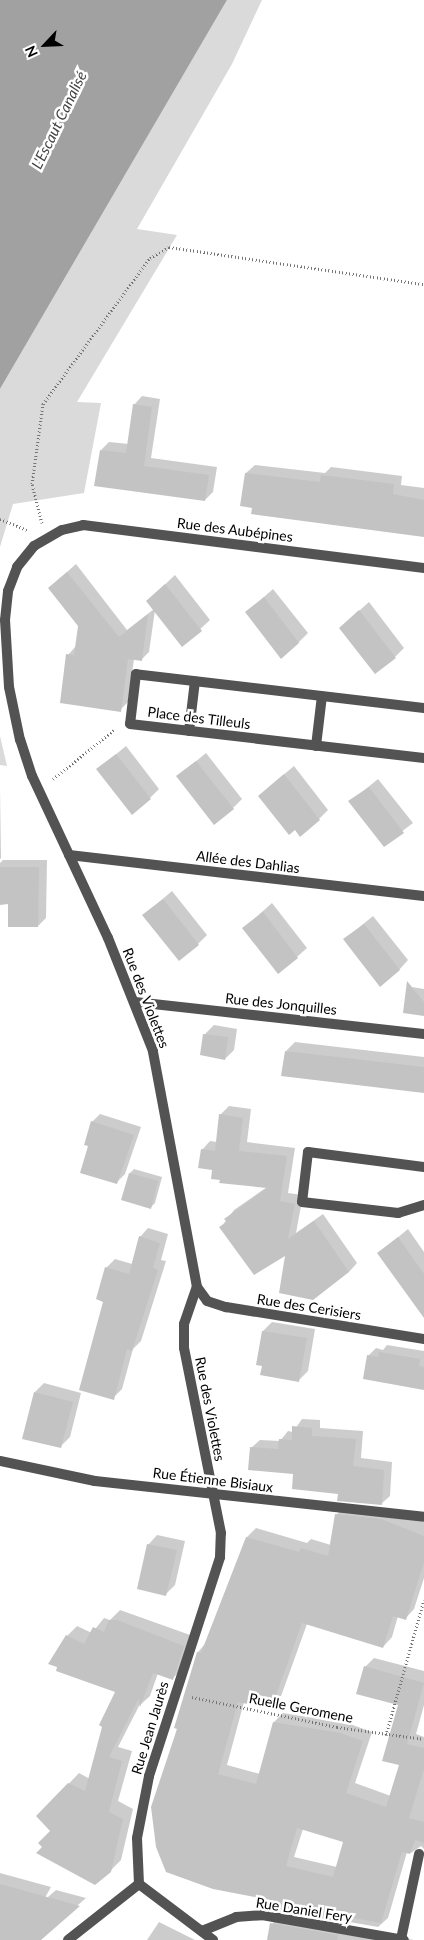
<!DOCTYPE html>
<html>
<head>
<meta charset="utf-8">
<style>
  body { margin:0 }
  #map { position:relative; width:424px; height:1940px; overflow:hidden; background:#fff; font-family:Lato,sans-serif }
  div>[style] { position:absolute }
  .green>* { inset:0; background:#dadada }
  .water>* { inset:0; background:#a1a1a1 }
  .shadow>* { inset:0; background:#0003 }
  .building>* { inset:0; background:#c3c3c3 }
  .path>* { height:3px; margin-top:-1.5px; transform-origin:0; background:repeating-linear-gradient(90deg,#757575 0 1px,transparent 0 3.5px) }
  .lane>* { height:10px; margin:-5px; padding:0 5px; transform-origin:5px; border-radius:5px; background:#535353 }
  .street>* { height:10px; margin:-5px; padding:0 5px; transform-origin:5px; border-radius:5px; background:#535353 }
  span { translate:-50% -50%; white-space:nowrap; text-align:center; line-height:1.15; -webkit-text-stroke:5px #fff; paint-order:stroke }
  .street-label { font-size:14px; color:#000 }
  .water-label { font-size:15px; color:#424242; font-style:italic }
  .north { position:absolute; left:20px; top:20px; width:50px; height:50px; -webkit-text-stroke:4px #fff; paint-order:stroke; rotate:245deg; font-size:14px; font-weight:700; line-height:20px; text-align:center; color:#000 }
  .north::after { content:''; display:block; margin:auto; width:18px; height:22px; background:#000; clip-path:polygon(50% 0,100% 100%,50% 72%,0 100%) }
</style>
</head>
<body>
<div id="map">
  <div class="green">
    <i style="clip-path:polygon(227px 0,262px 0,232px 64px,137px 229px,177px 235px,77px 402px,101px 403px,84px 493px,13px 504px,0 547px,0 389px)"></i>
    <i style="clip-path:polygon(0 736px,7px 766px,0 765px)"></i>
  </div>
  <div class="water">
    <i style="clip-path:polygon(0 0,227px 0,0 389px)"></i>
  </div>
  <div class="shadow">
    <i style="clip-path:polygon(142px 396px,160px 399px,151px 458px,217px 467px,213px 492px,205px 500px,101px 450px,109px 442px,129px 444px,134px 405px)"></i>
    <i style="clip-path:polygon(255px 465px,325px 473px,331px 467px,402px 476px,401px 485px,424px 488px,424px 536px,241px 505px,246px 473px)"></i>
    <i style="clip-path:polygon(76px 564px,127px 630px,154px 609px,157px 592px,175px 575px,210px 620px,183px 645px,155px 610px,149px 652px,141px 660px,134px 659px,128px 702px,120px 710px,68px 655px,76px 646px,79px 625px,49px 588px)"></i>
    <i style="clip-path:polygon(273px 589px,308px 633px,298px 643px,247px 612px)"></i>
    <i style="clip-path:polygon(369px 602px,404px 648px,395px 657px,350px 619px)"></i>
    <i style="clip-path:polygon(126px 746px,159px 789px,150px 798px,98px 769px)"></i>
    <i style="clip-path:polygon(206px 753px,242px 799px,233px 808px,178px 776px)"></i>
    <i style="clip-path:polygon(294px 766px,328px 810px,319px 819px,269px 787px)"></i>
    <i style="clip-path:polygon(378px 779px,413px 823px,384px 845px,350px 802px)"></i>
    <i style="clip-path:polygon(0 789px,1px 858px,0 859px)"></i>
    <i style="clip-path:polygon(3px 860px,47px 860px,46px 918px,38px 926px,9px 903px,0 903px,0 863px)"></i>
    <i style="clip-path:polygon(172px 891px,207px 935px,198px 944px,144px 915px)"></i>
    <i style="clip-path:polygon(272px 903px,307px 948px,279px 973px,244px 928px)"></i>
    <i style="clip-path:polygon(373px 916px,408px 960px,399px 970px,345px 939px)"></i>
    <i style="clip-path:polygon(412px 987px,424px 989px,424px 1015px)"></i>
    <i style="clip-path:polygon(214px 1025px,237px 1029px,234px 1050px,225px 1059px,204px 1035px)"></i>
    <i style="clip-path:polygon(295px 1042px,424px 1057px,424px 1091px,286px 1051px)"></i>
    <i style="clip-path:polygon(229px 1106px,251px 1109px,247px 1142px,295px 1148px,288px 1193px,303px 1195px,296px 1233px,323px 1214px,357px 1263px,349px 1272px,287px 1253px,221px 1227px,234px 1210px,267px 1187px,221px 1179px,202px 1150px,210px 1141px,217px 1142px,220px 1115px)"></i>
    <i style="clip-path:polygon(100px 1114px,141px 1127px,125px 1174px,117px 1182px,90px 1145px,92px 1122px)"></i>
    <i style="clip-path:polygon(134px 1169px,162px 1177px,155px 1203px,150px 1208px,122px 1199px,130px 1173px)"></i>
    <i style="clip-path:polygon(148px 1228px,168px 1234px,161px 1260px,166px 1261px,141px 1341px,133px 1349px,122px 1389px,113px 1398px,104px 1301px,106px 1268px,115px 1259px,132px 1264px,140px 1237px)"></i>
    <i style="clip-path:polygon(408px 1229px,424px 1252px,424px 1292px,379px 1253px)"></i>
    <i style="clip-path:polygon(272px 1322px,315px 1329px,308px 1371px,299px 1380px,263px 1365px,263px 1331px)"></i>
    <i style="clip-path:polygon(387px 1345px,424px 1351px,424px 1388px,368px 1356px,376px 1348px,383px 1350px)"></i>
    <i style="clip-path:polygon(44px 1383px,81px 1393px,70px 1437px,61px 1446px,35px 1392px)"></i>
    <i style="clip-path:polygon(302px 1419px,320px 1420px,320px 1428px,363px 1431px,361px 1458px,392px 1462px,390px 1496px,381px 1504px,340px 1493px,294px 1473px,251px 1448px,260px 1440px,280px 1441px,288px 1431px,293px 1432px)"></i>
    <i style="clip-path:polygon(evenodd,345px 1506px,391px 1510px,424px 1522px,424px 1578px,414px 1609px,405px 1619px,398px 1616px,392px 1637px,383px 1647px,307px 1624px,280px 1699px,271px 1708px,244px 1702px,227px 1765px,260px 1774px,274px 1722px,283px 1713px,350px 1724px,372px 1732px,355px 1783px,391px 1796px,400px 1764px,400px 1705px,365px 1667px,374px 1658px,424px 1671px,424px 1705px,416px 1734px,424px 1737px,424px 1849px,421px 1846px,411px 1853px,407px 1852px,388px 1918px,378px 1927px,275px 1909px,277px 1900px,165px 1774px,198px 1652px,205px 1644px,247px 1537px,256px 1528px,307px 1543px,311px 1539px,331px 1545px,336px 1515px,345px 1506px,303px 1829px,345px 1841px,337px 1867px,294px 1857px,303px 1829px)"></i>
    <i style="clip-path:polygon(157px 1535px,185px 1541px,175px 1585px,166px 1594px,148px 1545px)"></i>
    <i style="clip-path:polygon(120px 1610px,193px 1636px,183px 1668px,173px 1678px,158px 1673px,150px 1696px,139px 1706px,118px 1747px,132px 1751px,118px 1801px,133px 1809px,121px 1860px,110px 1871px,43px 1847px,51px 1831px,38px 1816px,79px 1773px,90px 1779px,117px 1692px,67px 1636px,77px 1626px,92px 1633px,104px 1618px,110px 1620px)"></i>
    <i style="clip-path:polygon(0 1873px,51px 1887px,21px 1940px,0 1940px)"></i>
    <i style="clip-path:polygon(56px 1890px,86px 1898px,45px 1934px,48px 1897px)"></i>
    <i style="clip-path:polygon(281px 1915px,414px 1940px,268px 1940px,272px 1924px)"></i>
    <i style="clip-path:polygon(159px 1922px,195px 1940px,147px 1940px)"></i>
  </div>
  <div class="building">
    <i style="clip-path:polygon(133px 404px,152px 407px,144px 466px,209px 475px,205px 501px,94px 486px,100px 450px,126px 453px)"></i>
    <i style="clip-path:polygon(245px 473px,320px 482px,321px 475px,394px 484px,393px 494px,424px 500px,424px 537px,251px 514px,252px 508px,240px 506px)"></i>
    <i style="clip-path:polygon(67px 572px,119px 637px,148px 614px,142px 661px,128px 659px,121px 712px,60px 703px,66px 654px,74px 655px,78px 626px,48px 588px)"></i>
    <i style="clip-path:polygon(165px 584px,202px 631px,182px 647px,146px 601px)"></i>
    <i style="clip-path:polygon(264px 597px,299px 643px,281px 659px,245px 612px)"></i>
    <i style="clip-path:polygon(359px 610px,396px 658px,375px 674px,339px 628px)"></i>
    <i style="clip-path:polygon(116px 754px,151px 799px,132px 815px,96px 769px)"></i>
    <i style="clip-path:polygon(196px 761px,234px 809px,214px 825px,176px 776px)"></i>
    <i style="clip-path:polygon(284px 774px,320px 820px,300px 837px,295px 830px,289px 835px,258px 796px)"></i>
    <i style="clip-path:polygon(369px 787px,404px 833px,384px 847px,348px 801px)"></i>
    <i style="clip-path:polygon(0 867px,39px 867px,38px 927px,8px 927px,8px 904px,0 905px)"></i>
    <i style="clip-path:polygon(163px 899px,199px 945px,179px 961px,142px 915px)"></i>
    <i style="clip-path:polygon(263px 912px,298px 958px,278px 974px,242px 928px)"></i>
    <i style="clip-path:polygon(364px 924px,400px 970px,380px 987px,343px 939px)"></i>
    <i style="clip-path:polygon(407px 981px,424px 1002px,424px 1016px,403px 1013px)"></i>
    <i style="clip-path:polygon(203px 1034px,228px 1037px,225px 1060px,200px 1055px)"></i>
    <i style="clip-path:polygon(285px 1051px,424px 1067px,424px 1093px,281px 1076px)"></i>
    <i style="clip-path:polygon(219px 1114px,243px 1118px,239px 1151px,287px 1156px,280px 1201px,295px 1204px,288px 1239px,314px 1221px,349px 1272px,313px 1300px,279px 1293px,285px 1256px,254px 1275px,219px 1227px,227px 1222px,224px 1219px,267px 1188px,219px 1183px,220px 1180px,211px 1179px,212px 1170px,198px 1168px,201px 1149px,215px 1151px)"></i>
    <i style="clip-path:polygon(91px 1121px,134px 1135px,117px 1184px,80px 1173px,88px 1146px,84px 1145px)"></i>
    <i style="clip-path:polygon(129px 1173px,158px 1181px,151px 1209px,121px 1200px)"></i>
    <i style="clip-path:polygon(139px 1236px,160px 1243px,153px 1268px,158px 1270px,132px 1351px,127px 1349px,114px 1400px,79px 1390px,103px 1302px,96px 1299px,105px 1267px,129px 1274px)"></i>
    <i style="clip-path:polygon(398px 1237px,424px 1274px,424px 1318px,377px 1253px)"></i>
    <i style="clip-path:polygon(262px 1331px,307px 1338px,299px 1382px,260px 1375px,262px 1366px,256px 1365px)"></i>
    <i style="clip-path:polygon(379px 1352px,420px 1359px,419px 1366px,424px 1367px,424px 1390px,363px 1379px,367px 1355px,378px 1357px)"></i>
    <i style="clip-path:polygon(34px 1392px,73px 1402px,61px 1448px,22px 1439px)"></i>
    <i style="clip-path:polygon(292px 1426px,312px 1428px,312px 1436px,356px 1439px,353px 1466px,384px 1470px,382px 1505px,337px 1501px,338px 1494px,292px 1489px,293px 1474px,248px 1470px,250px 1447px,278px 1449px,279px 1439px,292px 1440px)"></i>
    <i style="clip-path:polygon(evenodd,335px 1514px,381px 1519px,424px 1536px,424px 1562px,406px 1620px,393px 1616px,383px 1648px,302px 1623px,271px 1709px,238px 1702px,218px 1774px,256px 1784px,273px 1722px,340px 1733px,363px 1741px,346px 1793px,386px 1807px,399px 1765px,382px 1761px,398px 1705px,356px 1694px,364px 1666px,424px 1683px,407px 1744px,424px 1748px,424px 1769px,409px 1818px,424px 1822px,424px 1843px,415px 1840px,410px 1854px,402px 1852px,381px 1923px,343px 1916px,341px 1922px,273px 1910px,275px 1901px,213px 1889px,166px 1872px,156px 1847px,151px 1807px,177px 1729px,174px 1728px,197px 1652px,201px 1653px,246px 1537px,299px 1552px,301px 1548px,328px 1556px,335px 1514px,297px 1828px,343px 1842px,333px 1877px,286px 1866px,297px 1828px)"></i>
    <i style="clip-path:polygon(147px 1544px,177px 1550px,166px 1596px,137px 1589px)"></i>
    <i style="clip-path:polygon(109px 1620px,117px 1620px,184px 1646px,173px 1680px,153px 1673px,140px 1707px,139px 1698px,109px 1757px,122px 1761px,109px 1812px,123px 1819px,111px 1872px,95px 1885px,36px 1853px,42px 1847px,38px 1843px,50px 1831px,36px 1816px,68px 1783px,85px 1791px,102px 1727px,99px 1725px,115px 1692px,56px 1671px,57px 1667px,48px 1664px,66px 1635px,84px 1644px,93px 1627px,104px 1632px)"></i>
    <i style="clip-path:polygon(0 1884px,80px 1906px,41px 1940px,0 1940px)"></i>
    <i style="clip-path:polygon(270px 1923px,338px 1935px,337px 1940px,267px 1940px)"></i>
  </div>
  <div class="path">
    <i style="left:0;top:519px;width:29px;rotate:22deg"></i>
    <i style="left:42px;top:523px;width:40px;rotate:-104.4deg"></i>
    <i style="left:32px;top:484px;width:81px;rotate:-82.2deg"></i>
    <i style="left:43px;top:404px;width:181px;rotate:-53.8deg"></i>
    <i style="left:150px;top:258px;width:22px;rotate:-30deg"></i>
    <i style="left:169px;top:247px;width:258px;rotate:8.3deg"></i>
    <i style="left:53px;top:779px;width:78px;rotate:-38.8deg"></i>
    <i style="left:192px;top:1697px;width:148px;rotate:11.7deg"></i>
    <i style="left:337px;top:1727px;width:88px;rotate:7.9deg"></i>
    <i style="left:386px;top:1735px;width:140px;rotate:-74.3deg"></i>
  </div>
  <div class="lane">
    <i style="left:189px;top:731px;width:50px;rotate:-83.2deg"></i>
    <i style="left:316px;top:746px;width:50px;rotate:-83.2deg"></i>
    <i style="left:424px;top:1167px;width:117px;rotate:-172.6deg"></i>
    <i style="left:308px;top:1152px;width:50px;rotate:96.8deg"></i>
    <i style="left:302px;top:1202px;width:97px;rotate:6.5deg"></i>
    <i style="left:398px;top:1213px;width:27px;rotate:-17deg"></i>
    <i style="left:401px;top:1939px;width:87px;rotate:-78deg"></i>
  </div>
  <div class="street">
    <i style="left:424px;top:708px;width:290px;rotate:-173.3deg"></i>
    <i style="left:136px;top:674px;width:50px;rotate:96.8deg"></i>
    <i style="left:130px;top:724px;width:296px;rotate:6.6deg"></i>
    <i style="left:69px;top:855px;width:357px;rotate:6.6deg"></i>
    <i style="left:135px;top:1002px;width:291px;rotate:6.3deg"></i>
    <i style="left:197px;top:1287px;width:17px;rotate:54deg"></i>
    <i style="left:207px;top:1301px;width:20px;rotate:18deg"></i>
    <i style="left:226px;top:1307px;width:201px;rotate:9.2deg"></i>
    <i style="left:0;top:1461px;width:97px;rotate:11.9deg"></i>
    <i style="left:95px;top:1481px;width:331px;rotate:6.2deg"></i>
    <i style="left:139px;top:1884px;width:46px;rotate:-92.5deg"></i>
    <i style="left:137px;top:1838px;width:63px;rotate:-79deg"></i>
    <i style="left:149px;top:1776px;width:230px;rotate:-72deg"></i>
    <i style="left:220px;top:1557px;width:24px;rotate:-88deg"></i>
    <i style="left:221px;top:1533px;width:189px;rotate:-101.3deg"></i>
    <i style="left:184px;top:1348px;width:24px;rotate:-90deg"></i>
    <i style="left:184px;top:1324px;width:39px;rotate:-71deg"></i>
    <i style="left:197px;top:1287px;width:240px;rotate:-100.6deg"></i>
    <i style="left:153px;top:1051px;width:122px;rotate:-111.7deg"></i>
    <i style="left:108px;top:938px;width:179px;rotate:-115.1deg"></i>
    <i style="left:32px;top:776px;width:38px;rotate:-108deg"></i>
    <i style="left:20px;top:740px;width:54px;rotate:-101.7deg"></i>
    <i style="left:9px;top:687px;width:67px;rotate:-93.4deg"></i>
    <i style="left:5px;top:620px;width:29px;rotate:-84deg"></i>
    <i style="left:8px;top:591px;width:26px;rotate:-69deg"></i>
    <i style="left:17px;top:567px;width:27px;rotate:-51deg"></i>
    <i style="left:34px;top:546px;width:32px;rotate:-30deg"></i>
    <i style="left:62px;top:530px;width:22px;rotate:-13deg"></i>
    <i style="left:83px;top:525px;width:344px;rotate:7.2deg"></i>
    <i style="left:139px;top:1884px;width:93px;rotate:37.1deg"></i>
    <i style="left:202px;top:1931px;width:37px;rotate:-22deg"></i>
    <i style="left:236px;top:1917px;width:26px;rotate:-4deg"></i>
    <i style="left:262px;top:1915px;width:144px;rotate:10deg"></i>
    <i style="left:68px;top:1940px;width:90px;rotate:-38.3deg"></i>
  </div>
  <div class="street-label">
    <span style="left:235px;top:530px;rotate:7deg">Rue des Aubépines</span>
    <span style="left:199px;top:718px;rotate:7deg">Place des Tilleuls</span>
    <span style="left:248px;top:862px;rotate:7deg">Allée des Dahlias</span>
    <span style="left:146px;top:998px;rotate:69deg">Rue des Violettes</span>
    <span style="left:281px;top:1004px;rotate:6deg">Rue des Jonquilles</span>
    <span style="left:309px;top:1307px;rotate:9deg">Rue des Cerisiers</span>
    <span style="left:210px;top:1409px;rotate:79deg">Rue des Violettes</span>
    <span style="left:213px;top:1480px;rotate:7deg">Rue Étienne Bisiaux</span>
    <span style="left:301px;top:1708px;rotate:11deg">Ruelle Geromene</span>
    <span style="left:150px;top:1728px;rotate:-73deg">Rue Jean Jaurès</span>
    <span style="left:304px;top:1910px;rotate:9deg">Rue Daniel Fery</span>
  </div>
  <div class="water-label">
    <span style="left:59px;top:120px;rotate:-64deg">L'Escaut Canalisé</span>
  </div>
  <div class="north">N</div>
</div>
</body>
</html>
